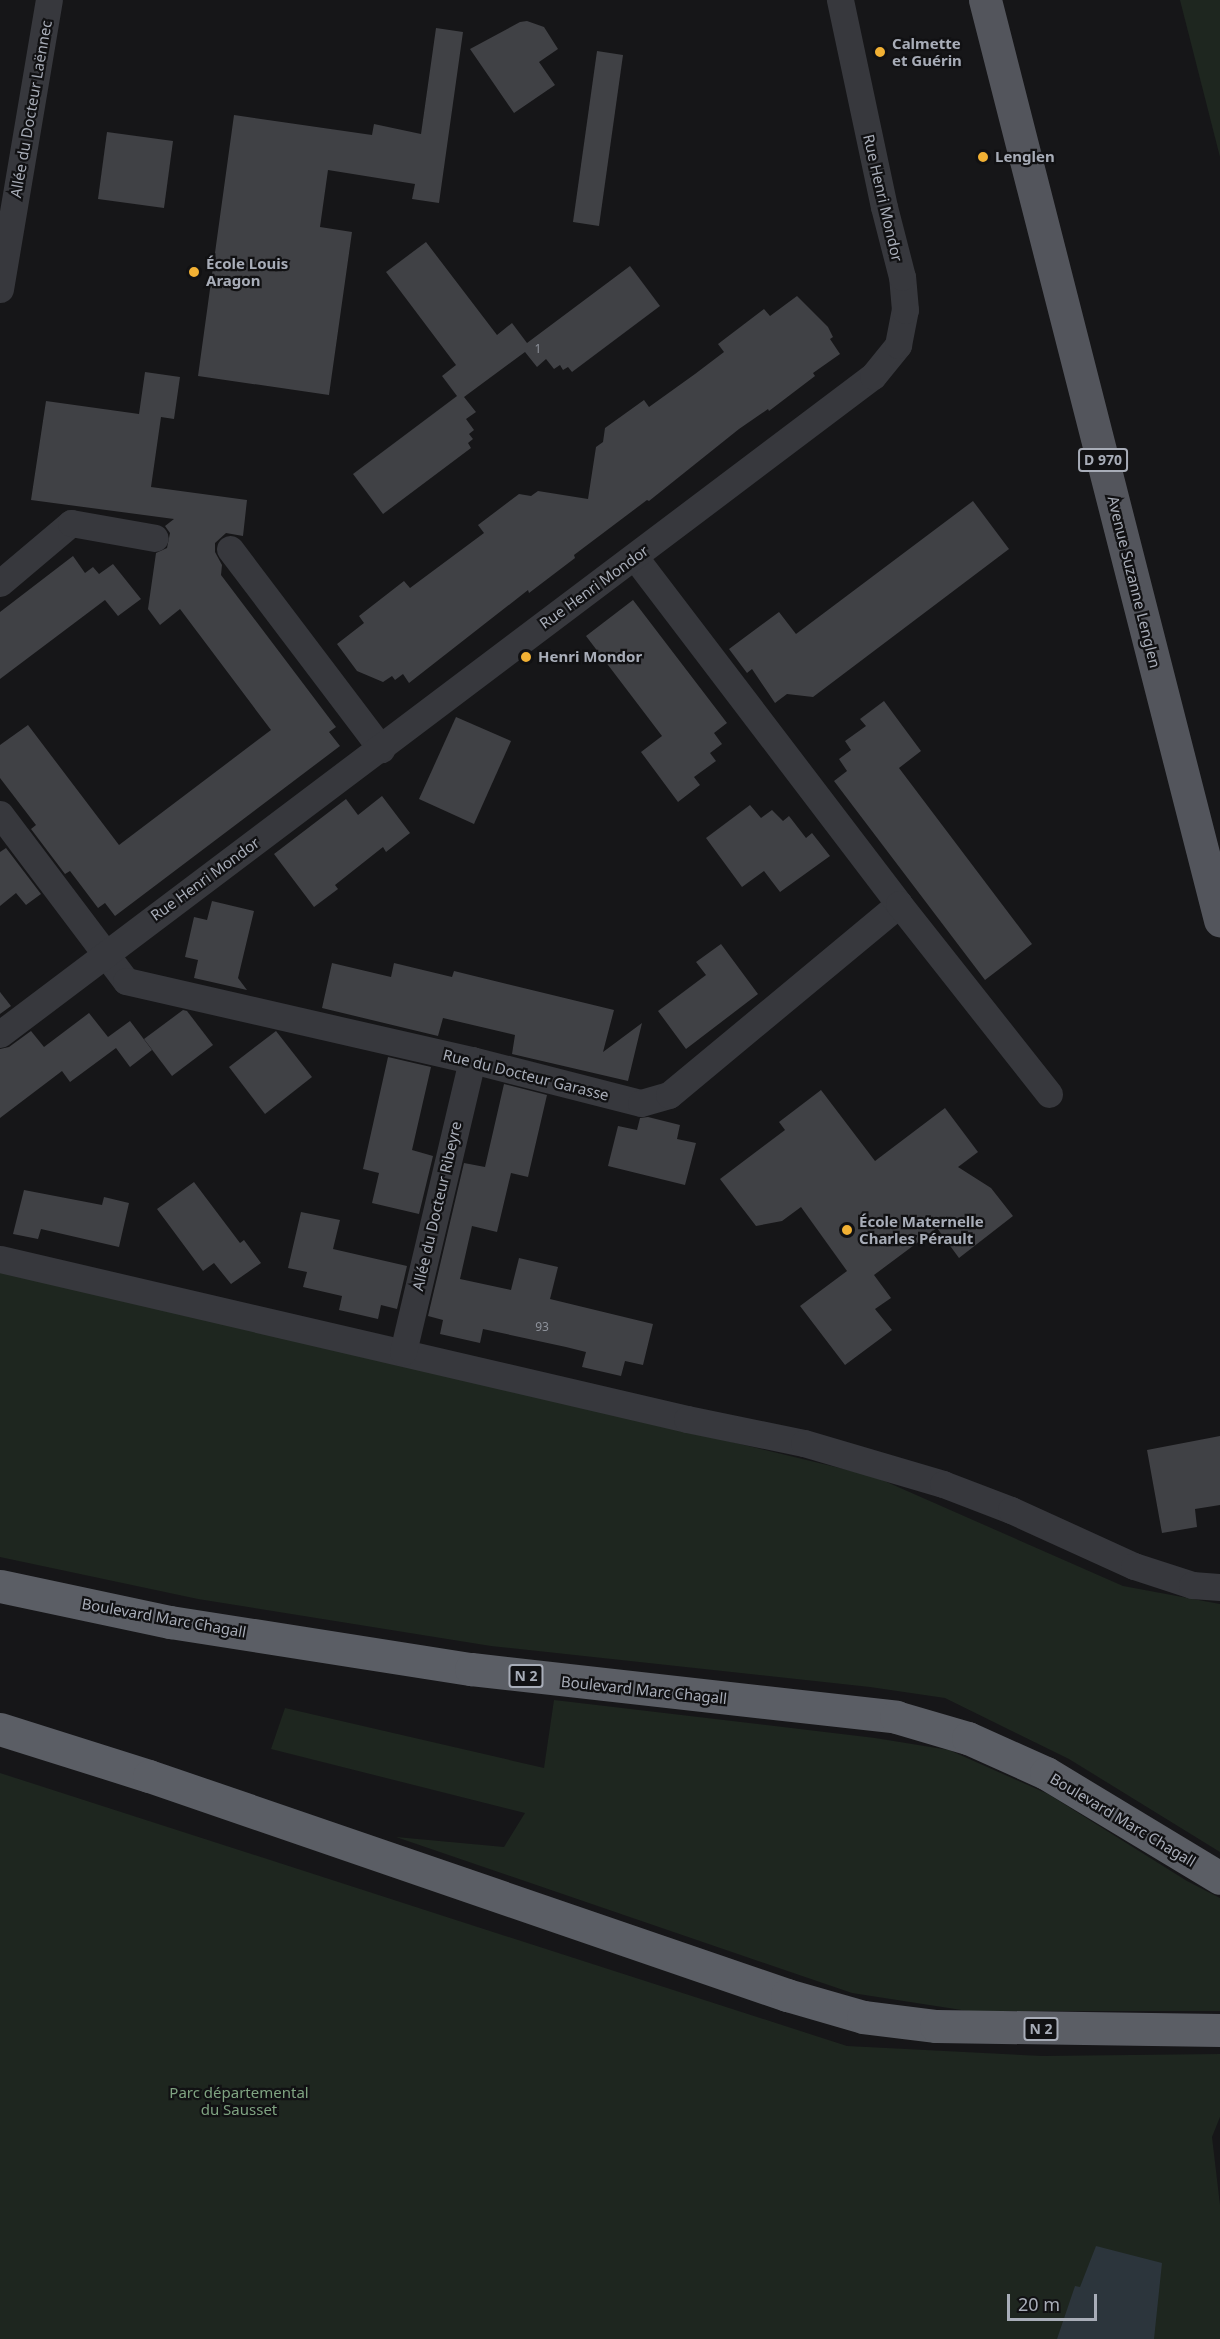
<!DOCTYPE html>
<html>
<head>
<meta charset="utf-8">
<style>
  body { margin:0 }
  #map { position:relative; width:1220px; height:2339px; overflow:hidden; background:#161618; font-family:"Noto Sans",sans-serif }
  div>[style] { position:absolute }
  .green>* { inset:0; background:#1e261f }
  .water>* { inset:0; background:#2c353c }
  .building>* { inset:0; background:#404145 }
  .minor>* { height:27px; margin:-13.5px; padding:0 13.5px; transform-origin:13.5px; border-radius:13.5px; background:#37383d }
  .primary>* { height:33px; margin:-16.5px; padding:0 16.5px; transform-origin:16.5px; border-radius:16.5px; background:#53555c }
  .trunk>* { height:33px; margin:-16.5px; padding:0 16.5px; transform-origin:16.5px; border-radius:16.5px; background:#5b5e65 }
  .dots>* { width:16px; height:16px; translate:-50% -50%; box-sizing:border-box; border:3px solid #111113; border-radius:50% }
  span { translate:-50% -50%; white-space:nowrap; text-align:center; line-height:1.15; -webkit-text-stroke:4.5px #111113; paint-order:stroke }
  .number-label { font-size:12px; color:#8e929b }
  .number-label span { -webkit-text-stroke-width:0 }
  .shield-label span { padding:2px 4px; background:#111113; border:2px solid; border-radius:4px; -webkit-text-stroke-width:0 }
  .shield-label { font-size:14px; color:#a8adb8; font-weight:700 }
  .poi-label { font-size:15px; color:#a8adb8; font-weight:700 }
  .left { translate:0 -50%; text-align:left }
  .street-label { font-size:15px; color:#a8adb8 }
  .park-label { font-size:15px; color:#7fa381 }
  .scale { position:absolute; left:1007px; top:2294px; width:90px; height:27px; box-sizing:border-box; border:3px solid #a8adb8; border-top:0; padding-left:8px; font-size:18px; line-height:21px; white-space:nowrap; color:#a8adb8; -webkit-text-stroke:4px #111113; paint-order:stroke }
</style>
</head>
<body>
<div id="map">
  <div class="green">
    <i style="clip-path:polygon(1180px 0,1220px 0,1220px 157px)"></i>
    <i style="clip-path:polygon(0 1266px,873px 1476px,1123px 1586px,1220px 1604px,1220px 1852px,1069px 1759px,945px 1698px,870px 1687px,491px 1646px,198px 1599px,0 1557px)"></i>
    <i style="clip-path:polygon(554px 1700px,875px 1738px,949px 1750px,1048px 1794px,1187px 1881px,1220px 1898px,1220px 2011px,968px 2011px,852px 1993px,396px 1837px,504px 1847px,525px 1813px,271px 1749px,285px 1708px,544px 1768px)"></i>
    <i style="clip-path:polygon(0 1773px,847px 2046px,1042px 2056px,1220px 2054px,1220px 2117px,1212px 2137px,1220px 2205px,1220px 2339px,0 2339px)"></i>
  </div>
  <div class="water">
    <i style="clip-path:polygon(1096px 2246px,1162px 2263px,1154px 2339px,1057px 2339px,1075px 2286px,1080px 2287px)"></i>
  </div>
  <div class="building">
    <i style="clip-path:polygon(527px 21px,544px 27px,558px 49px,539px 62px,555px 85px,514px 113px,470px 49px,520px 22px)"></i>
    <i style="clip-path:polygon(436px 28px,463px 32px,439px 203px,412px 199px,415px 184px,328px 170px,320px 227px,352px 232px,329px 395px,198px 376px,234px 115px,372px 135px,374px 124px,421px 134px)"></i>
    <i style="clip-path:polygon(597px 51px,623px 55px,599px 226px,573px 222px)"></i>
    <i style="clip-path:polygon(107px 132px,173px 141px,164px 208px,98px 199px)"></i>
    <i style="clip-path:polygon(426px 242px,497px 335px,512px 323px,527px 343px,630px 266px,660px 306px,572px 372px,568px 367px,563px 370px,560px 365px,554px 369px,546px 359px,537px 367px,525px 352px,464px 397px,476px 412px,466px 419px,474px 430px,469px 434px,473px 439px,468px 443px,471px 448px,383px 514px,353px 474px,457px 396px,442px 376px,456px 365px,386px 272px)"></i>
    <i style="clip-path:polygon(797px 296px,828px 327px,833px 337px,830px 339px,840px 354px,813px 373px,815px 376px,769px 411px,768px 409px,739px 429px,649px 501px,647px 500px,574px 555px,575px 558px,529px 593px,528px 590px,409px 683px,403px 674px,395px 680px,392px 676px,383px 682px,357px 671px,337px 644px,364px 623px,359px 616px,404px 581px,410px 588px,484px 533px,478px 525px,519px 494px,531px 496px,538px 491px,588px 499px,596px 447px,603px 442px,605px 428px,644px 400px,649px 407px,695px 374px,724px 352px,718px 344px,764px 309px,770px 316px)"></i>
    <i style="clip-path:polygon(145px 372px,180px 377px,174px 419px,161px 417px,151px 487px,247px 500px,243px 536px,226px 533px,215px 543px,215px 552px,222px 565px,221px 575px,336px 727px,329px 732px,340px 746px,115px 916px,105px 903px,98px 908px,70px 871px,65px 874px,31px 829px,36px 825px,0 778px,0 745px,28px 725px,119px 845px,271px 730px,180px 609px,160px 625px,148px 609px,156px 553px,167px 548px,170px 533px,165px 526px,174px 519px,31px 500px,46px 401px,139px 414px)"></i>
    <i style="clip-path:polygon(973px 501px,1009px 549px,813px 697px,787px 694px,775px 703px,752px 669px,747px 673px,729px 649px,779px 612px,796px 634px)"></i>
    <i style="clip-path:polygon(73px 556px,85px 573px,93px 567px,99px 574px,113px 564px,141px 599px,118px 616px,105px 600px,0 679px,0 612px)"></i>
    <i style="clip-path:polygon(633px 600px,727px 723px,714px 733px,722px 744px,710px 753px,716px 761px,694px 777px,700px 785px,678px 802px,641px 752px,662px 736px,586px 636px)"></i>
    <i style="clip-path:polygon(884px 701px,921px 751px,899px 768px,1032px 944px,985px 980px,834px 781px,847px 771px,839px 759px,851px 750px,845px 741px,866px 726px,860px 719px)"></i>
    <i style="clip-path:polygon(456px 717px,511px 741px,474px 824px,419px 799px)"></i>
    <i style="clip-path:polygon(382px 796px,410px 833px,386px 852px,383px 847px,335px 885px,338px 889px,314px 907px,274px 854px,346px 799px,358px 815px)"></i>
    <i style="clip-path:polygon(750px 805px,761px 818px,772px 810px,783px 821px,789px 816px,806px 838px,812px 833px,830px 856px,780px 892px,764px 871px,742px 887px,706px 838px)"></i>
    <i style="clip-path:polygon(6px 848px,41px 894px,26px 905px,16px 893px,0 906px,0 852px)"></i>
    <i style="clip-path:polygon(212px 901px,254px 911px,238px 978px,247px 990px,194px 978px,198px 960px,185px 957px,194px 917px,207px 920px)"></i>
    <i style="clip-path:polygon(721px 944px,758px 994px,686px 1049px,658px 1011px,706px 975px,696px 962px)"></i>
    <i style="clip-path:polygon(332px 963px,391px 977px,394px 963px,452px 977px,454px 971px,614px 1010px,603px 1052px,642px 1023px,628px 1081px,512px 1054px,515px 1035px,443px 1018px,438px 1036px,322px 1008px)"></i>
    <i style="clip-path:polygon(0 992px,11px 1006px,0 1014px)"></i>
    <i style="clip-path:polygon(183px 1010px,187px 1011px,213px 1045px,172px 1076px,144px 1039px)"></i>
    <i style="clip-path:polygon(89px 1013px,108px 1037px,130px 1021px,152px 1050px,130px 1067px,116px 1048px,70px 1082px,62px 1071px,0 1118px,0 1049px,9px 1047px,31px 1031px,44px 1047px)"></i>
    <i style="clip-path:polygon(276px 1031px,312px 1077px,265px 1114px,229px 1067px)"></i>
    <i style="clip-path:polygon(388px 1057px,431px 1067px,412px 1150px,433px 1156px,419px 1214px,372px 1203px,379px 1173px,363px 1169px)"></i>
    <i style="clip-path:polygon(504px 1084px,547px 1095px,528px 1177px,511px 1173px,497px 1232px,472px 1226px,460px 1279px,511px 1290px,519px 1258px,558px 1267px,550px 1299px,653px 1324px,643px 1365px,625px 1361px,621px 1376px,582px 1367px,586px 1352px,566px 1347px,483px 1329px,480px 1343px,440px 1334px,443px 1320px,428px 1316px,464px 1163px,485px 1167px)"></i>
    <i style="clip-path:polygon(821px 1090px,875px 1161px,945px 1108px,978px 1152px,958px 1167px,991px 1188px,1013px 1216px,959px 1258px,937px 1228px,874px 1275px,891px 1298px,875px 1309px,892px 1330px,845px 1365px,800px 1306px,847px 1271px,801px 1207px,782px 1221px,756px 1226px,720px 1179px,785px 1130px,779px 1122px)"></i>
    <i style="clip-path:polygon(648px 1117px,680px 1125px,677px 1139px,696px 1143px,685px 1185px,608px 1166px,618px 1126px,637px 1130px,640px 1118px)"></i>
    <i style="clip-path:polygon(194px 1182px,240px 1243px,244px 1240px,261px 1263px,231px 1284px,214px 1263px,203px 1271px,157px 1209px)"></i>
    <i style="clip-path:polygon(24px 1190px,102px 1205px,104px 1197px,129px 1203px,119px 1247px,41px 1229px,38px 1239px,13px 1234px)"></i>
    <i style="clip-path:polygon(301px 1212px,340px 1220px,333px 1249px,407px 1266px,397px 1309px,381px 1305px,378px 1319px,339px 1310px,342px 1296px,303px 1287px,307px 1272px,288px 1268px)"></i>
    <i style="clip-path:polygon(1220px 1436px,1220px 1505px,1195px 1509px,1197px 1527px,1162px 1533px,1147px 1450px)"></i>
  </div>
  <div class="minor">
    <i style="left:0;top:289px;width:293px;rotate:-80.4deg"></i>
    <i style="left:230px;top:549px;width:251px;rotate:52.9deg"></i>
    <i style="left:0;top:583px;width:93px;rotate:-40.2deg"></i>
    <i style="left:71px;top:523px;width:85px;rotate:10.1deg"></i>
    <i style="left:0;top:814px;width:209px;rotate:53deg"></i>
    <i style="left:126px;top:981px;width:355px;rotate:12.9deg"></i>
    <i style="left:472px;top:1060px;width:174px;rotate:14.3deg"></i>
    <i style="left:641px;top:1103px;width:29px;rotate:-16deg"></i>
    <i style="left:669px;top:1095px;width:299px;rotate:-39.7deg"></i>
    <i style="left:899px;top:904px;width:436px;rotate:-127.3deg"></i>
    <i style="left:899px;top:904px;width:242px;rotate:51.7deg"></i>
    <i style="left:0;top:1034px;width:1093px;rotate:-37.01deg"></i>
    <i style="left:873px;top:376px;width:40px;rotate:-51deg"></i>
    <i style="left:898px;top:345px;width:36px;rotate:-79deg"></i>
    <i style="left:905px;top:310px;width:33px;rotate:-95deg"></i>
    <i style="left:902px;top:277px;width:72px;rotate:-104.4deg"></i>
    <i style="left:884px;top:207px;width:212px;rotate:-102deg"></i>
    <i style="left:0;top:1259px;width:705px;rotate:13.11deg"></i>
    <i style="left:687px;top:1419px;width:119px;rotate:11.6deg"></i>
    <i style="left:804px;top:1443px;width:145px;rotate:16.4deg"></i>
    <i style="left:943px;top:1484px;width:73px;rotate:20.9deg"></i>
    <i style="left:1011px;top:1510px;width:135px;rotate:24.5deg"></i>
    <i style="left:1134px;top:1566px;width:61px;rotate:18.1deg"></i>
    <i style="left:1192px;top:1585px;width:28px;rotate:4deg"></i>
    <i style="left:403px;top:1352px;width:300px;rotate:-76.7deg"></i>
  </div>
  <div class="primary">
    <i style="left:985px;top:0;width:950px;rotate:75.67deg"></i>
  </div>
  <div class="trunk">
    <i style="left:0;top:1586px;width:174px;rotate:12deg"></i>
    <i style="left:170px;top:1622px;width:305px;rotate:8.9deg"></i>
    <i style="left:471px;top:1669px;width:428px;rotate:6.4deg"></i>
    <i style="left:896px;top:1717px;width:75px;rotate:16.3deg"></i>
    <i style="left:968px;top:1738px;width:85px;rotate:24.2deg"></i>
    <i style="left:1046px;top:1773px;width:203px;rotate:31.1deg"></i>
    <i style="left:0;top:1729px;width:156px;rotate:17.5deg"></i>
    <i style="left:149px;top:1776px;width:675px;rotate:18.95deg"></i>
    <i style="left:787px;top:1995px;width:79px;rotate:16.1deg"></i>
    <i style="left:863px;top:2017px;width:74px;rotate:7deg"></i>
    <i style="left:936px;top:2026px;width:284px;rotate:0.8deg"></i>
  </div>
  <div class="dots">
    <i style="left:880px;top:52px;background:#f2b134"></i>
    <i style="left:983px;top:157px;background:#f2b134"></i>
    <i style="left:194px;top:272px;background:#f2b134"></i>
    <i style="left:526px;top:657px;background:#f2b134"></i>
    <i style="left:847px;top:1230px;background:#f2b134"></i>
  </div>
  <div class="number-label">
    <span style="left:538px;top:349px">1</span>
    <span style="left:542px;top:1327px">93</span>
  </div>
  <div class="shield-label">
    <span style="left:1103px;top:460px">D 970</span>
    <span style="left:526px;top:1676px">N 2</span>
    <span style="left:1041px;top:2029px">N 2</span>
  </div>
  <div class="poi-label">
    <span class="left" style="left:892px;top:52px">Calmette<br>et Guérin</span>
    <span class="left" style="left:995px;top:157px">Lenglen</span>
    <span class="left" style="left:206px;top:272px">École Louis<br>Aragon</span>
    <span class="left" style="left:538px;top:657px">Henri Mondor</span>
    <span class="left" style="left:859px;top:1230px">École Maternelle<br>Charles Pérault</span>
  </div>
  <div class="street-label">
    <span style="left:31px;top:109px;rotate:-80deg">Allée du Docteur Laënnec</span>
    <span style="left:883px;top:198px;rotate:77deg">Rue Henri Mondor</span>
    <span style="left:1134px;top:582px;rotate:76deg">Avenue Suzanne Lenglen</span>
    <span style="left:594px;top:587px;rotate:-36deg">Rue Henri Mondor</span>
    <span style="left:205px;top:879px;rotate:-36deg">Rue Henri Mondor</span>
    <span style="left:526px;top:1075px;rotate:14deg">Rue du Docteur Garasse</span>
    <span style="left:437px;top:1206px;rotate:-77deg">Allée du Docteur Ribeyre</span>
    <span style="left:164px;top:1618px;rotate:10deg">Boulevard Marc Chagall</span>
    <span style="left:644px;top:1690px;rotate:6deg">Boulevard Marc Chagall</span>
    <span style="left:1123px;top:1820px;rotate:31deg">Boulevard Marc Chagall</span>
  </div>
  <div class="park-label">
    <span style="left:239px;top:2101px">Parc départemental<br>du Sausset</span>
  </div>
  <div class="scale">20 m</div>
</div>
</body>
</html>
